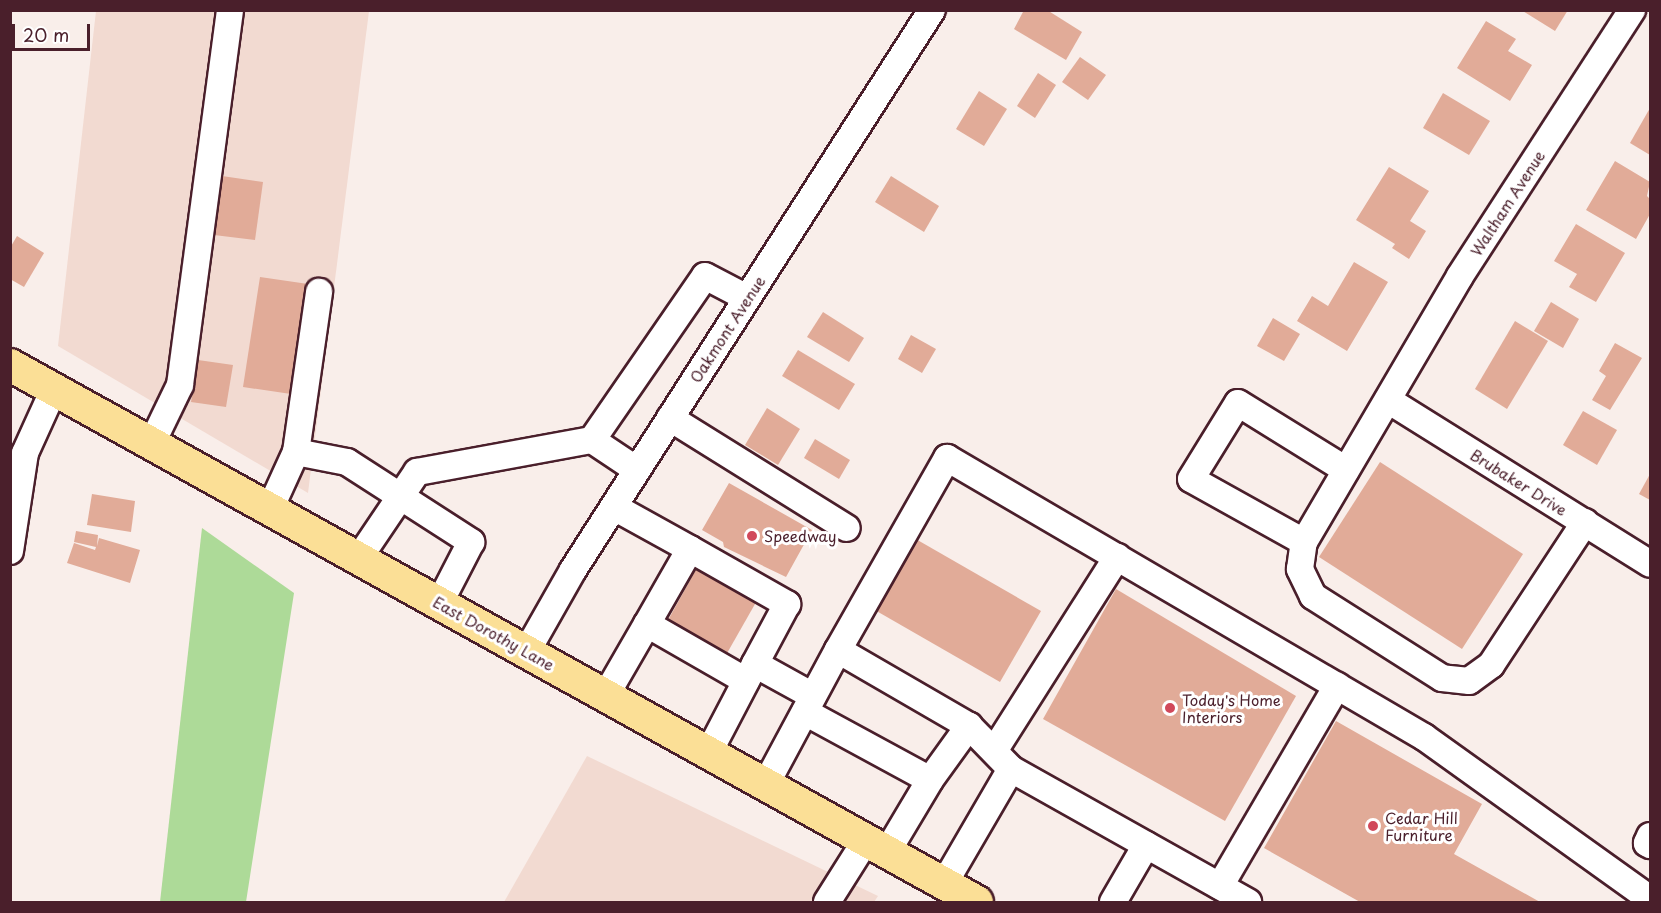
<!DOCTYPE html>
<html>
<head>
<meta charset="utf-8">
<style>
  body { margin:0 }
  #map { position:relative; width:1661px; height:913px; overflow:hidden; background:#f9eeea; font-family:"Playpen Sans",sans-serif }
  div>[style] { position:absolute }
  .built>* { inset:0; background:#f2dad1 }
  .green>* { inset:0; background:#adda98 }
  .building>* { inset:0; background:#e1ab98 }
  .roads { filter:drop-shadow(2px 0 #4a1f2b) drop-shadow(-2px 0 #4a1f2b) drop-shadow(0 2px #4a1f2b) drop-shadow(0 -2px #4a1f2b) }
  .minor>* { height:26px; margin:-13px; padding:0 13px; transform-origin:13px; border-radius:13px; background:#fff }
  .major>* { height:32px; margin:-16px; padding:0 16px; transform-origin:16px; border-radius:16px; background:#fbdf96 }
  .dots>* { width:16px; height:16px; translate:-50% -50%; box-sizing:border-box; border:3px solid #fff; border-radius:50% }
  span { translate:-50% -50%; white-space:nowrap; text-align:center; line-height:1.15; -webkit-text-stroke:6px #fff; paint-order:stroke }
  .street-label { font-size:15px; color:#4a1f2b }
  .poi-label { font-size:15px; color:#4a1f2b }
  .left { translate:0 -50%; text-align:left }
  .frame { position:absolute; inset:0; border:12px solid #4a1f2b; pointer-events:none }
  .scale { position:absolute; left:12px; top:24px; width:78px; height:27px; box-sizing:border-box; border:3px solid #4a1f2b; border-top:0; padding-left:8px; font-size:18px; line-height:21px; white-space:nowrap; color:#4a1f2b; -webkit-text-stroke:4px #fff; paint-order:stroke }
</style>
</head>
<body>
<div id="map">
  <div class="built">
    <i style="clip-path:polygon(96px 11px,369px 11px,308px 493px,58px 346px)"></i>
    <i style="clip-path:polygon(587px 756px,878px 896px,874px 902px,504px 902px)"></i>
  </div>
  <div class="green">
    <i style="clip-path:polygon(202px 528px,294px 593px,246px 902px,160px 902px)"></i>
  </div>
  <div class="building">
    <i style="clip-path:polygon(1024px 10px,1047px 10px,1082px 32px,1066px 60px,1014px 29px)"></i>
    <i style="clip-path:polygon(1521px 10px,1568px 10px,1555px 31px)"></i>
    <i style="clip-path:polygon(1486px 21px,1516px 39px,1508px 51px,1532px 65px,1510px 101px,1457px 68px)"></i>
    <i style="clip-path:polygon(1080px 57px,1106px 75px,1088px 100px,1062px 82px)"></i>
    <i style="clip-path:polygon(1038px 73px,1056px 85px,1035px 118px,1017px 106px)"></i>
    <i style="clip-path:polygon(979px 91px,1007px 109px,984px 146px,956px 129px)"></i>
    <i style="clip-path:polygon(1443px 93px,1490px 121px,1469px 155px,1423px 128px)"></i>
    <i style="clip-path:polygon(1650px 108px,1650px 155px,1630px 143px)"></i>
    <i style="clip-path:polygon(1615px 161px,1650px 182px,1647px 196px,1650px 199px,1650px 214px,1636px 239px,1586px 210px)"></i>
    <i style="clip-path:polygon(1389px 167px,1429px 191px,1410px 221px,1426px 231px,1409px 259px,1392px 248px,1395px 244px,1356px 220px)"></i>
    <i style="clip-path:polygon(222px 176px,263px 182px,255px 240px,214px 235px)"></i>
    <i style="clip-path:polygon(891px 176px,939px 206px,924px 232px,875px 202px)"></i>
    <i style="clip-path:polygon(1576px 224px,1625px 253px,1596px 302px,1569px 287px,1577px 274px,1554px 261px)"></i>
    <i style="clip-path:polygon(17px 236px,44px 253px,24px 287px,10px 279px,10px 248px)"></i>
    <i style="clip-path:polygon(1354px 262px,1388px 282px,1347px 351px,1297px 321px,1312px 296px,1328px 306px)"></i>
    <i style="clip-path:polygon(260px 277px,308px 284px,291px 394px,243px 387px)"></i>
    <i style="clip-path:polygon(1551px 302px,1579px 319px,1563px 348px,1534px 331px)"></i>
    <i style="clip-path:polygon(823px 312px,864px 338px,849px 362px,807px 337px)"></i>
    <i style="clip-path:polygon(1273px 318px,1300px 334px,1284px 361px,1257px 346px)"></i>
    <i style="clip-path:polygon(1515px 321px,1548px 341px,1507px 409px,1475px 389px)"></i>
    <i style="clip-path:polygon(911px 335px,936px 349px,922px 373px,898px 359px)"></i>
    <i style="clip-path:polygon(1615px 343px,1642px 358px,1610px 410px,1592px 400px,1606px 376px,1599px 371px)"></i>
    <i style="clip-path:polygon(798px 350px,855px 384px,839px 410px,782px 376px)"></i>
    <i style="clip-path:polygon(198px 360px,233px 365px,226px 407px,191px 402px)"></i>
    <i style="clip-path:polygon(767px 408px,800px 429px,778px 465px,745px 445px)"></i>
    <i style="clip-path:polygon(1583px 411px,1617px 430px,1597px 465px,1563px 445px)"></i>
    <i style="clip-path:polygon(815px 439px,850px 460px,839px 479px,804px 458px)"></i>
    <i style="clip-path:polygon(1380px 462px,1523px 554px,1462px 649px,1319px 557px)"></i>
    <i style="clip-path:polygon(1650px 474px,1650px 500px,1639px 494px)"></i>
    <i style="clip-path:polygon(729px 483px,812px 530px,786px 577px,724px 547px,723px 542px,702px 530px)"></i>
    <i style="clip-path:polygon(92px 494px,135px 501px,131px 532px,87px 525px)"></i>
    <i style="clip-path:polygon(76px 531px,98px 535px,97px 546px,99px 538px,140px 550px,130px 583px,67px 563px,74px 543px,95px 550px,96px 547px,74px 542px)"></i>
    <i style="clip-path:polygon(914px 538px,1041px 611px,1000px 682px,873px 609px)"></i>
    <i style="clip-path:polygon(699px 564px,759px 597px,726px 655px,667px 622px)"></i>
    <i style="clip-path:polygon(1116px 589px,1296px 696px,1225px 821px,1043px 719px)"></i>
    <i style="clip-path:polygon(1336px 721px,1482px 804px,1454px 854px,1540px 902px,1360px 902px,1264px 848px)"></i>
  </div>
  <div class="roads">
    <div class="minor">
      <i style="left:1388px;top:400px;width:309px;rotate:32deg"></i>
      <i style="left:670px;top:418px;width:208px;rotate:31.9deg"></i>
      <i style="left:152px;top:443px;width:64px;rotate:-64.2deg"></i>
      <i style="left:180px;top:385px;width:378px;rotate:-82.4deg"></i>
      <i style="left:296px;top:452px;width:52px;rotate:11.1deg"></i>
      <i style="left:347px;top:462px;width:148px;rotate:32.8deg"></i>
      <i style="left:471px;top:542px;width:68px;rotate:117.3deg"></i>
      <i style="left:637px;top:470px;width:54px;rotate:-146.3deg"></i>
      <i style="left:592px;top:440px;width:199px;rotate:-55.4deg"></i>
      <i style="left:705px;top:276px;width:47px;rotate:27.6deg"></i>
      <i style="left:614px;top:507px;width:87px;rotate:28.9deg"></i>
      <i style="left:690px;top:549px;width:86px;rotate:119.8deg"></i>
      <i style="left:647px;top:624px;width:114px;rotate:29.9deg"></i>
      <i style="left:270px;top:509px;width:63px;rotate:-65.5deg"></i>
      <i style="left:296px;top:452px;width:162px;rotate:-81.8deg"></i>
      <i style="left:1585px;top:522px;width:171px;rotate:123.3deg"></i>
      <i style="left:1491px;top:665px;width:27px;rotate:144deg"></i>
      <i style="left:1469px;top:681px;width:27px;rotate:-174deg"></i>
      <i style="left:1442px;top:678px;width:153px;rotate:-147.6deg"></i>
      <i style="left:1313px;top:596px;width:30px;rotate:-116deg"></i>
      <i style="left:1300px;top:569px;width:27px;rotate:-82deg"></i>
      <i style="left:1304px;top:542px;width:308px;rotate:-59.6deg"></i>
      <i style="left:1460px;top:276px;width:317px;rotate:-57.1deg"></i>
      <i style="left:1304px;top:542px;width:129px;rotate:-150.9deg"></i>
      <i style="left:1191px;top:479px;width:89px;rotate:-58.3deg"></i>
      <i style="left:1238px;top:403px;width:127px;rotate:31.8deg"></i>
      <i style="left:690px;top:549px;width:112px;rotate:29.6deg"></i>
      <i style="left:787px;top:604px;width:68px;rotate:118.1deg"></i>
      <i style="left:10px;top:551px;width:99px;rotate:-81.3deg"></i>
      <i style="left:25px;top:453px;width:70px;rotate:-65.6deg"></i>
      <i style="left:359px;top:558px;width:104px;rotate:-56deg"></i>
      <i style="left:417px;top:472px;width:178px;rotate:-10.4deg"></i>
      <i style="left:838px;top:650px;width:221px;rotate:-60.4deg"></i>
      <i style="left:947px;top:458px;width:553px;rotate:30.32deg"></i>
      <i style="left:1424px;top:737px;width:278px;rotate:35.6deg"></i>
      <i style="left:527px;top:651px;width:93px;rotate:-60.4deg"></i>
      <i style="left:573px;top:570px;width:665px;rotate:-57.34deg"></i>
      <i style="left:606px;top:695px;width:82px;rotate:-60deg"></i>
      <i style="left:805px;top:712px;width:142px;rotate:28.5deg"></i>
      <i style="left:930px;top:780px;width:84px;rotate:120.8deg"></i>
      <i style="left:994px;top:751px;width:230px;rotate:-57.6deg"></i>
      <i style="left:709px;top:752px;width:99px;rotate:-62.4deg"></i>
      <i style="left:755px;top:664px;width:66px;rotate:28.9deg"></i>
      <i style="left:930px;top:780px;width:67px;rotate:-54.2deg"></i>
      <i style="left:766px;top:784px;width:152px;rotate:-61.8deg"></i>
      <i style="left:838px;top:650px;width:151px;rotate:30.1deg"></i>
      <i style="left:969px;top:726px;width:60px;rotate:45.7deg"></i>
      <i style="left:1650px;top:836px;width:8px;rotate:113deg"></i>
      <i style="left:1647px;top:843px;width:4px;rotate:34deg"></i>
      <i style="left:944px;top:884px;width:133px;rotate:-59.8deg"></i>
      <i style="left:1011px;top:769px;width:272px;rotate:29.3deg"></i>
      <i style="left:1220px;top:886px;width:232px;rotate:-59.7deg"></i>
      <i style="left:827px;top:902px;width:73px;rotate:-57.8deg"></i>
      <i style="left:1113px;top:902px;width:66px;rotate:-59.9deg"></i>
    </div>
    <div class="major">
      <i style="left:10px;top:365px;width:1106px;rotate:29.04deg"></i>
    </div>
  </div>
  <div class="dots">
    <i style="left:752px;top:536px;background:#d1495b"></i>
    <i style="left:1170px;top:708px;background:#d1495b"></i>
    <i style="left:1373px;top:826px;background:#d1495b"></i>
  </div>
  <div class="street-label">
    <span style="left:1507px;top:203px;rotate:-57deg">Waltham Avenue</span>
    <span style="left:727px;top:329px;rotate:-57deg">Oakmont Avenue</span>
    <span style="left:1519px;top:482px;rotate:32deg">Brubaker Drive</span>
    <span style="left:494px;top:633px;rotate:29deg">East Dorothy Lane</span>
  </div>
  <div class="poi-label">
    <span class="left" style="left:764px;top:536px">Speedway</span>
    <span class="left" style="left:1182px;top:708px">Today's Home<br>Interiors</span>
    <span class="left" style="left:1385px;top:826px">Cedar Hill<br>Furniture</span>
  </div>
  <div class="frame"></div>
  <div class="scale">20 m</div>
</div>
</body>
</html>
